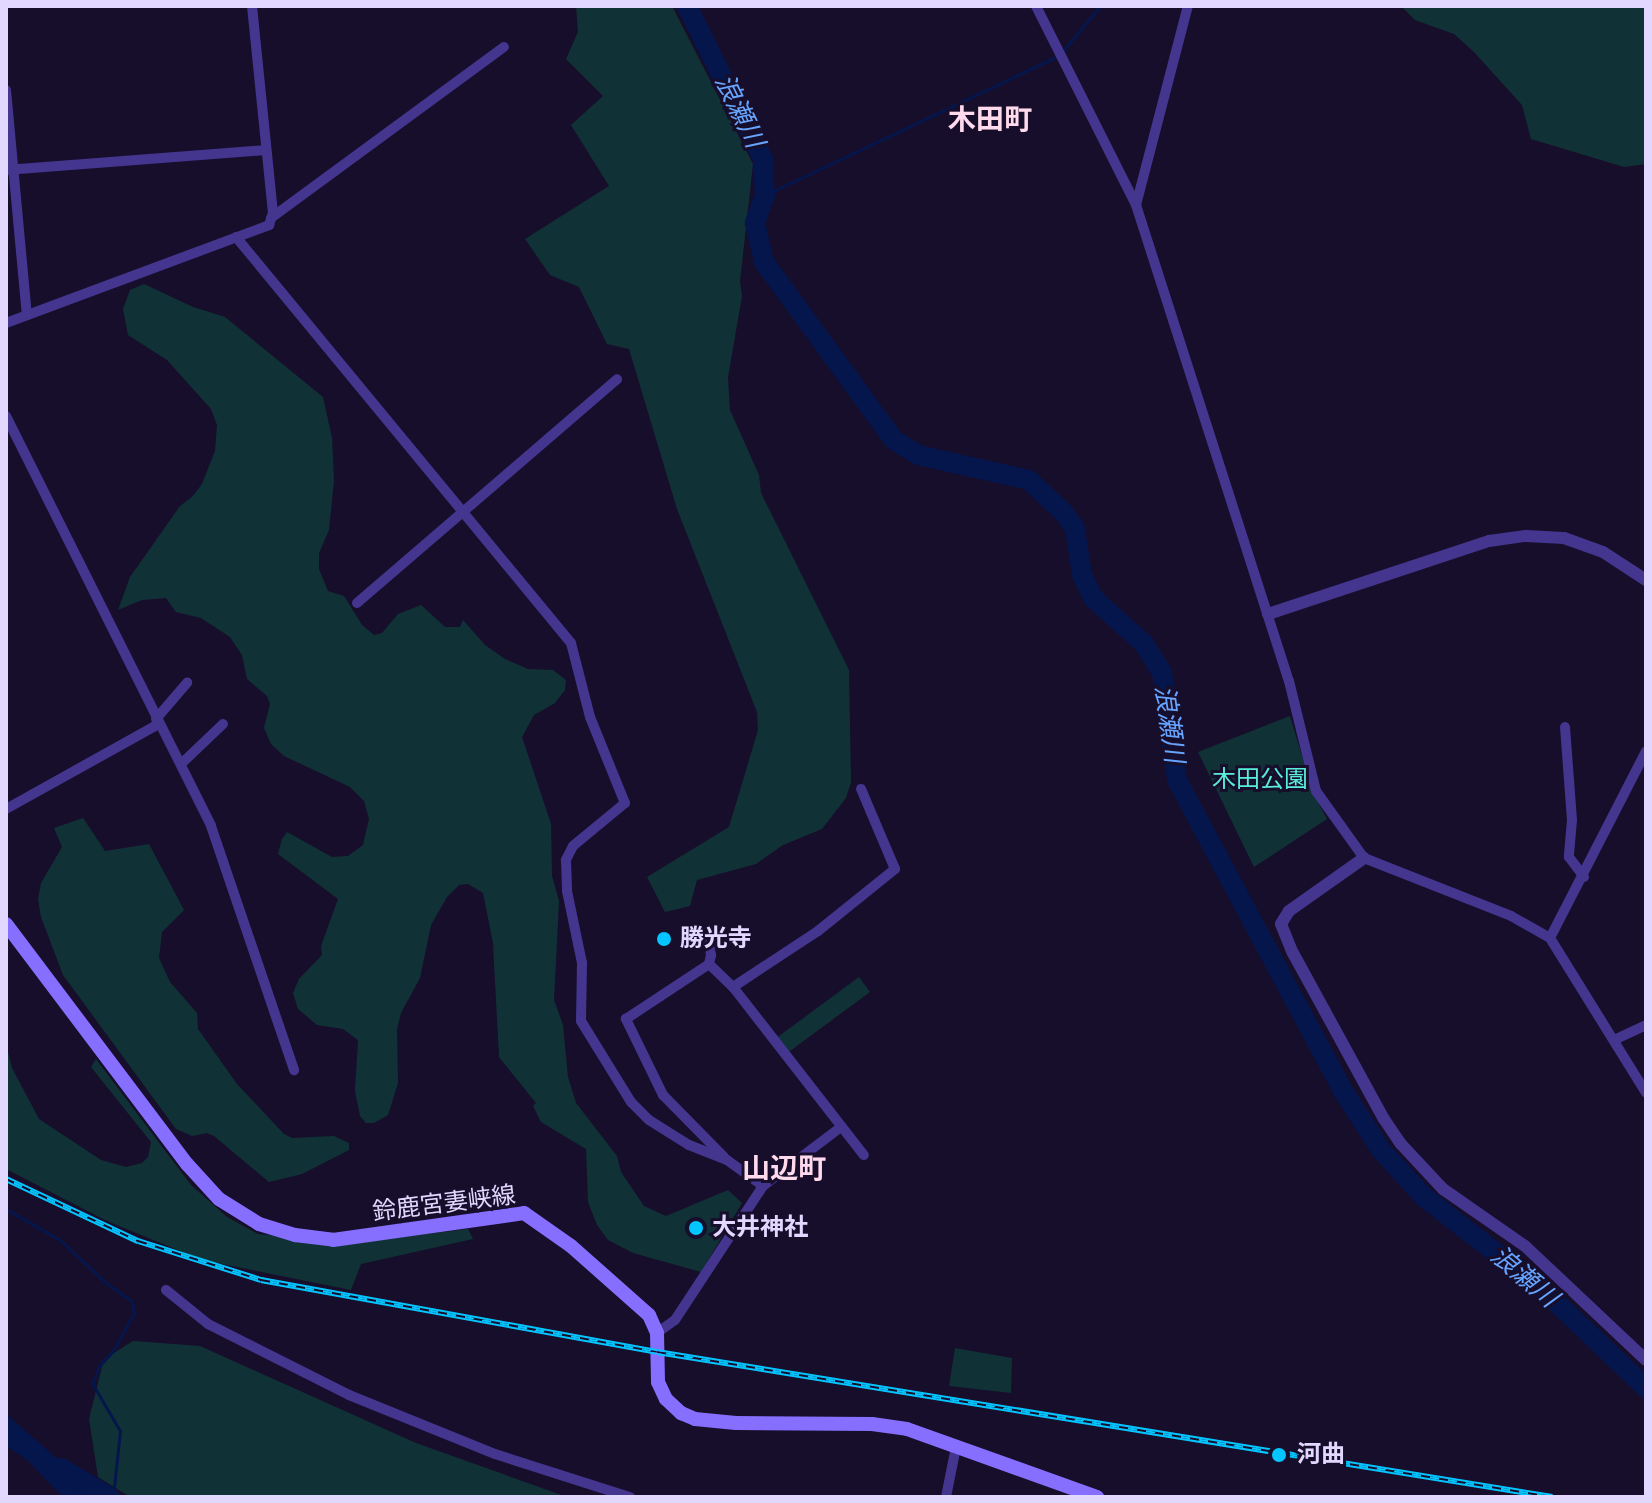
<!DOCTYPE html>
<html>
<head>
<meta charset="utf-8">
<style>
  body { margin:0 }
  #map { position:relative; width:1652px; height:1503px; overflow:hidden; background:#170e2b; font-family:"Nunito Sans","Noto Sans JP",sans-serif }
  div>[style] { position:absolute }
  .green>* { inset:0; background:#103236 }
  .water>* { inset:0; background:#05164d }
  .stream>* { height:3px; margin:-1.5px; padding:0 1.5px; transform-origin:1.5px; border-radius:1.5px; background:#05164d }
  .river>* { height:20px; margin:-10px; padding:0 10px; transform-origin:10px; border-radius:10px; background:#05164d }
  .minor>* { height:10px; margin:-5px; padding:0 5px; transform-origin:5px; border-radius:5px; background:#44358f }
  .tertiary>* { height:12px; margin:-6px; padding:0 6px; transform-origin:6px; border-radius:6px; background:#44358f }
  .secondary>* { height:14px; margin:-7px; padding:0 7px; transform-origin:7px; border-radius:7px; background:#866fff }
  .rail>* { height:6px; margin-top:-3px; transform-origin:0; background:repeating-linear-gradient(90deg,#170e2b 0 9px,#04c5ff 0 18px); box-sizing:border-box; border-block:2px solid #04c5ff }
  .dots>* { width:22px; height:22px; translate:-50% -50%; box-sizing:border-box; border:4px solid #170e2b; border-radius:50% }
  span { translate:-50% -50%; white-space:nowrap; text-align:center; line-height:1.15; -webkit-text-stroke:6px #170e2b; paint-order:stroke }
  .park-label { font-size:24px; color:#58ecda }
  .poi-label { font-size:24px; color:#e2d8ff; font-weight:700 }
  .left { translate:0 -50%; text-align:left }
  .street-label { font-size:24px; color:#e2d8ff }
  .water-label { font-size:26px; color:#66a4ff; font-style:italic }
  .quarter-label { font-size:28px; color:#ffdaed; font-weight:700 }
  .frame { position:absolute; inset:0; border:8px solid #e2d8ff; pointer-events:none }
</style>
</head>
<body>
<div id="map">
  <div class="green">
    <i style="clip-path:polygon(576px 6px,672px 6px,753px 164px,740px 281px,742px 296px,728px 377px,730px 410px,759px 475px,761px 493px,849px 670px,851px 782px,846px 798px,822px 829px,783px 845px,756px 864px,697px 880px,690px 906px,665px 912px,647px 877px,729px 827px,758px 730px,757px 712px,677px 509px,629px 349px,607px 344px,579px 287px,550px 275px,525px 239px,609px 186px,571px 125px,603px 96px,566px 59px,578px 32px)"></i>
    <i style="clip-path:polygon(1401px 6px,1646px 6px,1646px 164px,1624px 167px,1531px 139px,1522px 105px,1474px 52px,1454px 34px,1415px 20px)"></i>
    <i style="clip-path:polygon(144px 284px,193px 307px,225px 317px,323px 397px,332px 438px,334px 481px,329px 530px,319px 553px,319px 569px,328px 591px,344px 596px,362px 625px,374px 635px,382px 633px,398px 614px,421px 605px,445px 627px,460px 627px,463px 620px,485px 645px,505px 659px,528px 669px,553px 670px,566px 680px,565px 690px,555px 703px,534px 715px,522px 737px,551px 824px,552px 876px,559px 901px,554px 1000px,563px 1025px,568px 1077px,576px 1103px,617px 1156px,621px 1172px,644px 1206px,666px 1216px,728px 1190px,742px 1203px,701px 1272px,633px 1253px,608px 1240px,597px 1225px,588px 1202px,586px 1149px,541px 1122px,533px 1106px,536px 1103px,499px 1057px,493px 943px,483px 893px,468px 884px,459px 885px,447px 897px,431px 925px,420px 978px,401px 1013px,397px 1029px,398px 1083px,388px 1115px,374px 1123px,366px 1123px,360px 1116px,355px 1091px,358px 1040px,343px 1029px,317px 1025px,298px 1009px,293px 993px,299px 979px,322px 955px,321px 946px,338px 899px,278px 854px,282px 839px,287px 832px,332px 857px,348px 856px,363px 845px,369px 819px,364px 801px,350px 787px,284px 756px,271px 744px,264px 728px,270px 704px,267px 696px,247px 679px,242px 655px,230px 637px,201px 618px,176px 612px,166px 598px,142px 600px,118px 610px,130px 577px,180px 506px,192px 497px,202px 484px,215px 451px,217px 425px,211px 409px,167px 360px,128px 335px,123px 309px,130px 290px)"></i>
    <i style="clip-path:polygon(1290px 716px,1313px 793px,1327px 819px,1254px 867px,1198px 752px)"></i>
    <i style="clip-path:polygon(83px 818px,105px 851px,149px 844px,184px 910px,162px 932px,159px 958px,170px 982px,197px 1013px,198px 1029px,237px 1084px,284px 1134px,292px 1138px,334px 1136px,349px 1143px,349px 1150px,302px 1174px,269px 1182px,214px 1136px,207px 1133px,192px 1136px,176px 1129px,63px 975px,41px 917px,38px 899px,41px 883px,62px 847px,54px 828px)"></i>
    <i style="clip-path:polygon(859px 977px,870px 992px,786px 1054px,775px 1039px)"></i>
    <i style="clip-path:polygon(6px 1044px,12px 1068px,39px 1119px,101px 1160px,126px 1167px,142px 1163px,148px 1157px,151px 1142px,91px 1067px,96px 1059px,191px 1185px,227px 1217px,258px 1234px,352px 1243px,468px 1229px,473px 1239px,361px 1264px,351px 1290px,202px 1260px,107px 1221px,6px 1169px)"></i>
    <i style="clip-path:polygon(133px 1341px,200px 1346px,416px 1443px,567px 1497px,130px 1497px,98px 1477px,89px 1419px,104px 1359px)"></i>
    <i style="clip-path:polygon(955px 1348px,1012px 1358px,1011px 1393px,949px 1386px)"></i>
  </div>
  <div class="water">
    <i style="clip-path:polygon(6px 1414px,76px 1475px,102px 1497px,63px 1497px,27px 1460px,6px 1446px)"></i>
  </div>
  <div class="stream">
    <i style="left:1062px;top:52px;width:60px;rotate:-50.4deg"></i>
    <i style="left:765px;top:195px;width:322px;rotate:-25.4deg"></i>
    <i style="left:6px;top:1209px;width:62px;rotate:29.9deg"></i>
    <i style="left:60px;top:1240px;width:63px;rotate:43.1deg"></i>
    <i style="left:106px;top:1283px;width:32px;rotate:35deg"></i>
    <i style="left:132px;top:1301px;width:12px;rotate:81deg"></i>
    <i style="left:134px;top:1313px;width:43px;rotate:118.9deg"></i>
    <i style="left:113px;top:1351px;width:21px;rotate:133deg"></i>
    <i style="left:99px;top:1366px;width:18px;rotate:112deg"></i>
    <i style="left:92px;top:1383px;width:56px;rotate:59.7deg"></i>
    <i style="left:120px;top:1431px;width:66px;rotate:96.1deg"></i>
  </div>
  <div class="river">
    <i style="left:687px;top:6px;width:171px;rotate:63.6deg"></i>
    <i style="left:763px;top:159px;width:36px;rotate:87deg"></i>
    <i style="left:765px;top:195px;width:30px;rotate:110deg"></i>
    <i style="left:755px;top:223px;width:40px;rotate:77deg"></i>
    <i style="left:764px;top:262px;width:220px;rotate:53.9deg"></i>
    <i style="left:894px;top:440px;width:28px;rotate:32deg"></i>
    <i style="left:918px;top:455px;width:114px;rotate:12.7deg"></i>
    <i style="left:1029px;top:480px;width:48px;rotate:43.3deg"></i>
    <i style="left:1064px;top:513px;width:19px;rotate:55deg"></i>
    <i style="left:1075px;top:529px;width:47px;rotate:81.3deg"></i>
    <i style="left:1082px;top:575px;width:25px;rotate:64deg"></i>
    <i style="left:1093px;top:598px;width:69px;rotate:42deg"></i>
    <i style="left:1144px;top:644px;width:34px;rotate:58deg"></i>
    <i style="left:1162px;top:673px;width:108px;rotate:82deg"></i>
    <i style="left:1177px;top:780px;width:353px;rotate:61.9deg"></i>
    <i style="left:1343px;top:1091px;width:70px;rotate:57.2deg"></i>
    <i style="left:1381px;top:1150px;width:64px;rotate:47.5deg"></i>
    <i style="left:1424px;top:1197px;width:147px;rotate:37.8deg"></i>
    <i style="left:1540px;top:1287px;width:146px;rotate:43.6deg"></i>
    <i style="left:61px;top:1468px;width:57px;rotate:30.6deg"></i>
  </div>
  <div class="minor">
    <i style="left:1036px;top:6px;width:223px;rotate:63.3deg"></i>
    <i style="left:1136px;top:205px;width:500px;rotate:72.2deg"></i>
    <i style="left:1289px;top:681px;width:113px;rotate:76.2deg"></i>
    <i style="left:1316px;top:791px;width:82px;rotate:54.4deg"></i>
    <i style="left:1364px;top:858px;width:158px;rotate:21.5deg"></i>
    <i style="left:1511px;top:916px;width:45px;rotate:29.4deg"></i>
    <i style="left:1550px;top:938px;width:182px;rotate:58.2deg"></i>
    <i style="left:6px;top:90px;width:226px;rotate:84.7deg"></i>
    <i style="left:6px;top:170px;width:261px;rotate:-4.4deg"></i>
    <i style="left:1136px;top:205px;width:206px;rotate:-75.4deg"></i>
    <i style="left:271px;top:218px;width:289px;rotate:-36.3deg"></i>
    <i style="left:236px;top:237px;width:526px;rotate:50.47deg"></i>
    <i style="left:571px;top:643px;width:76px;rotate:75.6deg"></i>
    <i style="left:590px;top:717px;width:93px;rotate:67.9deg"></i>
    <i style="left:625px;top:803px;width:67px;rotate:140.4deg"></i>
    <i style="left:573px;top:846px;width:16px;rotate:117deg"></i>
    <i style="left:566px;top:860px;width:31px;rotate:88deg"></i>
    <i style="left:567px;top:891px;width:74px;rotate:78.2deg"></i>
    <i style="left:582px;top:963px;width:58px;rotate:91deg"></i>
    <i style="left:581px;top:1021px;width:95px;rotate:58.3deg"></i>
    <i style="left:631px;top:1102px;width:25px;rotate:45deg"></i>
    <i style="left:649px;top:1120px;width:47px;rotate:32deg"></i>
    <i style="left:689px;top:1145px;width:41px;rotate:21.5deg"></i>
    <i style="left:727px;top:1160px;width:44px;rotate:35.8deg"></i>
    <i style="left:6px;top:323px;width:281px;rotate:-20.4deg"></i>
    <i style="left:269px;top:225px;width:13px;rotate:-72deg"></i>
    <i style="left:273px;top:213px;width:208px;rotate:-95.8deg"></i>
    <i style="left:6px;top:416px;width:458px;rotate:63.4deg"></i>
    <i style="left:211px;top:826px;width:258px;rotate:71.2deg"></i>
    <i style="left:357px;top:603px;width:343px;rotate:-40.7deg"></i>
    <i style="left:156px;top:719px;width:48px;rotate:-49.3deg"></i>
    <i style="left:1565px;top:727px;width:93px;rotate:85.7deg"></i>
    <i style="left:1572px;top:820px;width:37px;rotate:95deg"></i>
    <i style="left:1569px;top:857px;width:25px;rotate:53deg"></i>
    <i style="left:181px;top:764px;width:58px;rotate:-43.6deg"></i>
    <i style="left:6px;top:809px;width:175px;rotate:-29.1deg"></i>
    <i style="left:706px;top:931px;width:25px;rotate:78deg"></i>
    <i style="left:711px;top:955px;width:9px;rotate:103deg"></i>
    <i style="left:1550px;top:938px;width:210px;rotate:-62.8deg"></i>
    <i style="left:733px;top:987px;width:102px;rotate:-33.4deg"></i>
    <i style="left:818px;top:931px;width:99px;rotate:-38.8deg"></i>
    <i style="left:895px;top:869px;width:87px;rotate:-113deg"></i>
    <i style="left:1614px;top:1040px;width:35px;rotate:-25deg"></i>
    <i style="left:724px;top:1157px;width:87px;rotate:-134.5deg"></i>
    <i style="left:663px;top:1095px;width:85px;rotate:-116deg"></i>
    <i style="left:626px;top:1019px;width:100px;rotate:-33.5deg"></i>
    <i style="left:709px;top:964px;width:33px;rotate:44deg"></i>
    <i style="left:733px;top:987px;width:213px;rotate:52.1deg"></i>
    <i style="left:166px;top:1290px;width:54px;rotate:39deg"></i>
    <i style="left:208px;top:1324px;width:158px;rotate:26.7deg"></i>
    <i style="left:349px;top:1395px;width:157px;rotate:22deg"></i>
    <i style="left:495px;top:1454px;width:142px;rotate:17.7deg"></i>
    <i style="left:657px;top:1333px;width:22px;rotate:-36deg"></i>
    <i style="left:675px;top:1320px;width:160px;rotate:-56.7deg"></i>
    <i style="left:763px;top:1186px;width:98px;rotate:-37.1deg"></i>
    <i style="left:946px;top:1497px;width:51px;rotate:-78.7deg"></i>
  </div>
  <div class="tertiary">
    <i style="left:1268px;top:614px;width:233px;rotate:-18.3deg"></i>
    <i style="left:1489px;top:541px;width:37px;rotate:-8deg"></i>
    <i style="left:1526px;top:536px;width:38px;rotate:3deg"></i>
    <i style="left:1564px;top:538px;width:41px;rotate:19.7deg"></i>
    <i style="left:1603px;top:552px;width:51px;rotate:33.1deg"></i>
    <i style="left:1364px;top:858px;width:92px;rotate:144.8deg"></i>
    <i style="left:1289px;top:911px;width:15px;rotate:122deg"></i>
    <i style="left:1281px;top:924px;width:31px;rotate:68deg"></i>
    <i style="left:1293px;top:953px;width:189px;rotate:61.3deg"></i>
    <i style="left:1384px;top:1119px;width:30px;rotate:56deg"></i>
    <i style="left:1401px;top:1144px;width:62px;rotate:47deg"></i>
    <i style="left:1443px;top:1189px;width:100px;rotate:34.8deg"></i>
    <i style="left:1525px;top:1246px;width:166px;rotate:43.3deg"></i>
  </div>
  <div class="secondary">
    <i style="left:6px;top:924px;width:301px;rotate:53deg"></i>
    <i style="left:187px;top:1164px;width:47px;rotate:47.6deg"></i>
    <i style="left:219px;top:1199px;width:47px;rotate:32deg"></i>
    <i style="left:259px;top:1224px;width:38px;rotate:17deg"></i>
    <i style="left:295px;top:1235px;width:38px;rotate:7deg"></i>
    <i style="left:333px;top:1240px;width:193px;rotate:-8deg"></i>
    <i style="left:524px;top:1213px;width:57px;rotate:35.1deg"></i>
    <i style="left:571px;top:1246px;width:104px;rotate:41.5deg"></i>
    <i style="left:649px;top:1315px;width:20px;rotate:66deg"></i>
    <i style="left:657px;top:1333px;width:49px;rotate:88.8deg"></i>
    <i style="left:658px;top:1382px;width:19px;rotate:65deg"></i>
    <i style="left:666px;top:1399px;width:21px;rotate:43deg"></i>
    <i style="left:681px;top:1413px;width:15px;rotate:23deg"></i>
    <i style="left:695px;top:1419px;width:41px;rotate:5.6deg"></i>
    <i style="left:736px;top:1423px;width:136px;rotate:0.4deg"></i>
    <i style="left:872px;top:1424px;width:35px;rotate:8deg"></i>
    <i style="left:907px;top:1429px;width:202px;rotate:19.7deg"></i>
  </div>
  <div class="rail">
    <i style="left:6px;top:1179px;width:146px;rotate:25.2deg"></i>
    <i style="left:138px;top:1241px;width:129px;rotate:17.6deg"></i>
    <i style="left:261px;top:1280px;width:402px;rotate:10.3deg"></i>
    <i style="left:657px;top:1352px;width:907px;rotate:9.2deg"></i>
  </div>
  <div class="dots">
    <i style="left:664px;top:939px;background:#04c5ff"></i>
    <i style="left:696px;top:1228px;background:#04c5ff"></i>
    <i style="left:1279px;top:1455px;background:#04c5ff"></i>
  </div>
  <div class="park-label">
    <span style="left:1260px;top:780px">木田公園</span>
  </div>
  <div class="poi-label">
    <span class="left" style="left:680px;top:939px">勝光寺</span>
    <span class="left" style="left:712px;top:1228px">大井神社</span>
    <span class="left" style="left:1297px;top:1455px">河曲</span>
  </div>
  <div class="street-label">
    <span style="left:444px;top:1204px;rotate:-7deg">鈴鹿宮妻峡線</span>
  </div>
  <div class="water-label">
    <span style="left:739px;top:111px;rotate:64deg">浪瀬川</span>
    <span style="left:1169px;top:724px;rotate:82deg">浪瀬川</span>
    <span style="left:1524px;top:1277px;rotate:40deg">浪瀬川</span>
  </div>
  <div class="quarter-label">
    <span style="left:990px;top:120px">木田町</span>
    <span style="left:784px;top:1169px">山辺町</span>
  </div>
  <div class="frame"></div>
</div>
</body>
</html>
